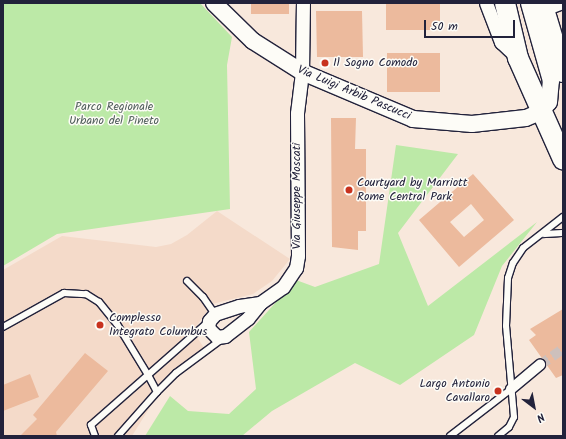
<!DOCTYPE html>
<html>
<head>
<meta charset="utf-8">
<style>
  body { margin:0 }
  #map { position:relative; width:566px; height:439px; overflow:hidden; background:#f8e8dc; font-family:Kalam,sans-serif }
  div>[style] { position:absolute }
  .built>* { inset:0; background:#f4dac9 }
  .green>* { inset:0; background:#bce9a7 }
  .building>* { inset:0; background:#ecba9d }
  .pedestrian-tunnel>* { height:10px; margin-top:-5px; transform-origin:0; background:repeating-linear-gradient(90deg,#cdc0bc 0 10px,transparent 0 15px) }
  .roads { filter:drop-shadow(1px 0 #22223b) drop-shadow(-1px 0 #22223b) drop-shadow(0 1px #22223b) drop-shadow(0 -1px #22223b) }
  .service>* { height:6px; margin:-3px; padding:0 3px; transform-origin:3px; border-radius:3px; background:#fdfcf7 }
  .pedestrian>* { height:10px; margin:-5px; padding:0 5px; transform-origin:5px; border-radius:5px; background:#fdfcf7 }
  .minor>* { height:13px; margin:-6.5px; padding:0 6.5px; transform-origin:6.5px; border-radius:6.5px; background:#fdfcf7 }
  .tertiary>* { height:16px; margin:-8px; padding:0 8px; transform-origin:8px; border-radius:8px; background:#fdfcf7 }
  .primary>* { height:20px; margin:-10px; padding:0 10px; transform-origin:10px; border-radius:10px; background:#fdfcf7 }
  .dots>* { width:11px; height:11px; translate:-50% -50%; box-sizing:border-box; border:2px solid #fdfcf7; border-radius:50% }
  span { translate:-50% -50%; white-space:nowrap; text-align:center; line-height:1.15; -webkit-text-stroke:3px #fdfcf7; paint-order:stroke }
  .poi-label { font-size:12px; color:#22223b }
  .left { translate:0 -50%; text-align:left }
  .right { translate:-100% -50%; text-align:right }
  .street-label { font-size:12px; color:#22223b }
  .park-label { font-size:12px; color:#505e5b }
  .frame { position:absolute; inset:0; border:4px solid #22223b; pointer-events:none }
  .north { position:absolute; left:514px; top:387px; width:40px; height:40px; -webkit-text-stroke:3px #fdfcf7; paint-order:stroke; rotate:148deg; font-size:11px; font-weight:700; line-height:16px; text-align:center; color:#22223b }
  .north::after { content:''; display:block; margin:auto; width:14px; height:18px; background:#22223b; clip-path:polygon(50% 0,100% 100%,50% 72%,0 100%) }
  .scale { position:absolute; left:424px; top:20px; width:91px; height:18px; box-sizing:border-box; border:2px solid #22223b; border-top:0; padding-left:5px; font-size:12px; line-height:14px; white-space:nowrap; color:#22223b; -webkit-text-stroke:3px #fdfcf7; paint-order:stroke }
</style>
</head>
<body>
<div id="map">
  <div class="built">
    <i style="clip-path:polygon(217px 211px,290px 259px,272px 281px,253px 294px,212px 304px,193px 331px,208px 354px,173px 379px,150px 407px,132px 436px,3px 436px,3px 270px,62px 236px,156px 247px,171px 244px,187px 235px)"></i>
  </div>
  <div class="green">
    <i style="clip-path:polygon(3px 3px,200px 3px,232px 37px,227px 65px,230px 209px,57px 234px,3px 266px)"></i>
    <i style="clip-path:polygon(396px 145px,458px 154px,398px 233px,428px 306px,537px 222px,502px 266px,474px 335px,400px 385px,355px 363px,272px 411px,242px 436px,145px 436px,170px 396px,188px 411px,229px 414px,256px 389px,249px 332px,296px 280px,315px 287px,379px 264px)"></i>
  </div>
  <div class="building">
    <i style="clip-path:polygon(251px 3px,289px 3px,289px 14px,251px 14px)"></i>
    <i style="clip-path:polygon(386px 3px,440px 3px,440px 30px,386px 30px)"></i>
    <i style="clip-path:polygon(316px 11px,362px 11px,363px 57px,317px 57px)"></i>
    <i style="clip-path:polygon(387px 53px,440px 53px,440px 92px,387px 92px)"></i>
    <i style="clip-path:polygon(331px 118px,356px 118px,355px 149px,366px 149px,366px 231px,358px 231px,358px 250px,332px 247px)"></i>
    <i style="clip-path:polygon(evenodd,473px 174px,514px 220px,459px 267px,419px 220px,473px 174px,471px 204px,484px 220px,464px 237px,450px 222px,471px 204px)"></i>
    <i style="clip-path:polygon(563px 309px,563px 375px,556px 378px,529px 340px,536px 335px,530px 329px)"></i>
    <i style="clip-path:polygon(85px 353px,108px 371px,56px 432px,57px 436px,20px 436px,37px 419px,33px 415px)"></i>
    <i style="clip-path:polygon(30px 374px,39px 397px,3px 411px,3px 385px)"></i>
  </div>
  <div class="pedestrian-tunnel">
    <i style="left:540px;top:365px;width:28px;rotate:-35deg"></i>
  </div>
  <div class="roads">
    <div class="service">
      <i style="left:544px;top:234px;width:19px;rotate:-3deg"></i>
      <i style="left:187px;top:281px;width:23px;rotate:45deg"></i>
      <i style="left:203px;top:297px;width:21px;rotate:55deg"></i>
      <i style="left:3px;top:327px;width:70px;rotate:-29.1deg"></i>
      <i style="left:64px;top:293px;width:22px;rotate:3deg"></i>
      <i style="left:86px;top:294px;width:15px;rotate:32deg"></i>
      <i style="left:99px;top:302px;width:28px;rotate:51deg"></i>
      <i style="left:117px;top:324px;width:60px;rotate:58.7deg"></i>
      <i style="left:148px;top:375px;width:79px;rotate:-41.4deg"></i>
      <i style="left:157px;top:392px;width:27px;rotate:-45deg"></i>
      <i style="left:176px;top:373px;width:57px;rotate:-36.5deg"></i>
      <i style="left:95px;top:436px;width:12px;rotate:-110deg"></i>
      <i style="left:91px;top:425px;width:76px;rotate:-41.3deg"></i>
      <i style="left:148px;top:375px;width:19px;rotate:62deg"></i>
      <i style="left:157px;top:392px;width:59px;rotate:131.6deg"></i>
      <i style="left:450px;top:436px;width:77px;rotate:-37.6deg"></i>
      <i style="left:498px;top:436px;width:14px;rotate:-39deg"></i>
      <i style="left:509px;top:427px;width:11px;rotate:-63deg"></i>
      <i style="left:514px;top:417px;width:91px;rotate:-95deg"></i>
      <i style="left:506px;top:326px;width:48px;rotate:-87.6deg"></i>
      <i style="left:508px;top:278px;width:16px;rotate:-72deg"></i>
      <i style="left:513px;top:263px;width:18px;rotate:-56deg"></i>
      <i style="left:523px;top:248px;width:51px;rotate:-37.8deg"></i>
    </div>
    <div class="pedestrian">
      <i style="left:511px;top:389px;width:38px;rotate:-40deg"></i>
    </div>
    <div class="minor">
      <i style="left:486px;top:3px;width:42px;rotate:69deg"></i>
      <i style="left:501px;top:42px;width:23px;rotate:43deg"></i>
      <i style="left:544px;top:9px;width:17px;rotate:-21deg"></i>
      <i style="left:260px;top:303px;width:21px;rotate:172deg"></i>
      <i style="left:239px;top:306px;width:25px;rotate:162deg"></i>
      <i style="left:215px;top:314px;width:9px;rotate:131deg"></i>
      <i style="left:209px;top:321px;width:7px;rotate:98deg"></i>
      <i style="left:208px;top:328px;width:13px;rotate:45deg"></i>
      <i style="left:217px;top:337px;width:8px;rotate:-7deg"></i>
      <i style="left:225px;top:336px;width:29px;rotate:-38deg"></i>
      <i style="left:248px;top:318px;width:19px;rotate:-51deg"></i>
      <i style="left:260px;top:303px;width:28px;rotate:-35deg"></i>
      <i style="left:283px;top:287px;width:23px;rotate:-56deg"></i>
      <i style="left:296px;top:268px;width:12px;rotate:-81deg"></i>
      <i style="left:298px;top:256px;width:143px;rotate:-90.4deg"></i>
      <i style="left:297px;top:113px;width:41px;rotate:-83deg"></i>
      <i style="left:302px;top:72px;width:69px;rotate:-89.2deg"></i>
    </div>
    <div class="tertiary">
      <i style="left:214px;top:3px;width:54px;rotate:44.3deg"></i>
      <i style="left:253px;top:41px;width:58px;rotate:32.3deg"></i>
      <i style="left:302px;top:72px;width:121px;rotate:22.9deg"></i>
      <i style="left:413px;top:119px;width:59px;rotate:4.8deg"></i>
      <i style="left:472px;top:124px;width:54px;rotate:-6.3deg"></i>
      <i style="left:526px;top:118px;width:15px;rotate:-23deg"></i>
      <i style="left:540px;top:112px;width:13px;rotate:-48deg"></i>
      <i style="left:549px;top:102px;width:21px;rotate:-85deg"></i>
      <i style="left:551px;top:81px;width:81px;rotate:-105.8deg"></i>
    </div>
    <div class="primary">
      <i style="left:505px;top:3px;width:57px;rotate:76.7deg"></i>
      <i style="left:518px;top:58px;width:111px;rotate:66deg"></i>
      <i style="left:542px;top:3px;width:72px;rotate:73.1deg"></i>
    </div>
  </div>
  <div class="dots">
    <i style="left:325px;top:63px;background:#c8321e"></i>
    <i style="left:349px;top:190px;background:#c8321e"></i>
    <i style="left:100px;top:325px;background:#c8321e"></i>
    <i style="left:498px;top:391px;background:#c8321e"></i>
  </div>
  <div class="poi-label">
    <span class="left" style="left:333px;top:63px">Il Sogno Comodo</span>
    <span class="left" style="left:357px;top:190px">Courtyard by Marriott<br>Rome Central Park</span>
    <span class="left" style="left:109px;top:325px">Complesso<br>Integrato Columbus</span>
    <span class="right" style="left:490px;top:391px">Largo Antonio<br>Cavallaro</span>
  </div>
  <div class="street-label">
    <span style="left:354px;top:93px;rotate:23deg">Via Luigi Arbib Pascucci</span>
    <span style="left:297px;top:196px;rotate:-90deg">Via Giuseppe Moscati</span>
  </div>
  <div class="park-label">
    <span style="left:114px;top:114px">Parco Regionale<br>Urbano del Pineto</span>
  </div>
  <div class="frame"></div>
  <div class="north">N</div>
  <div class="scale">50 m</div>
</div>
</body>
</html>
